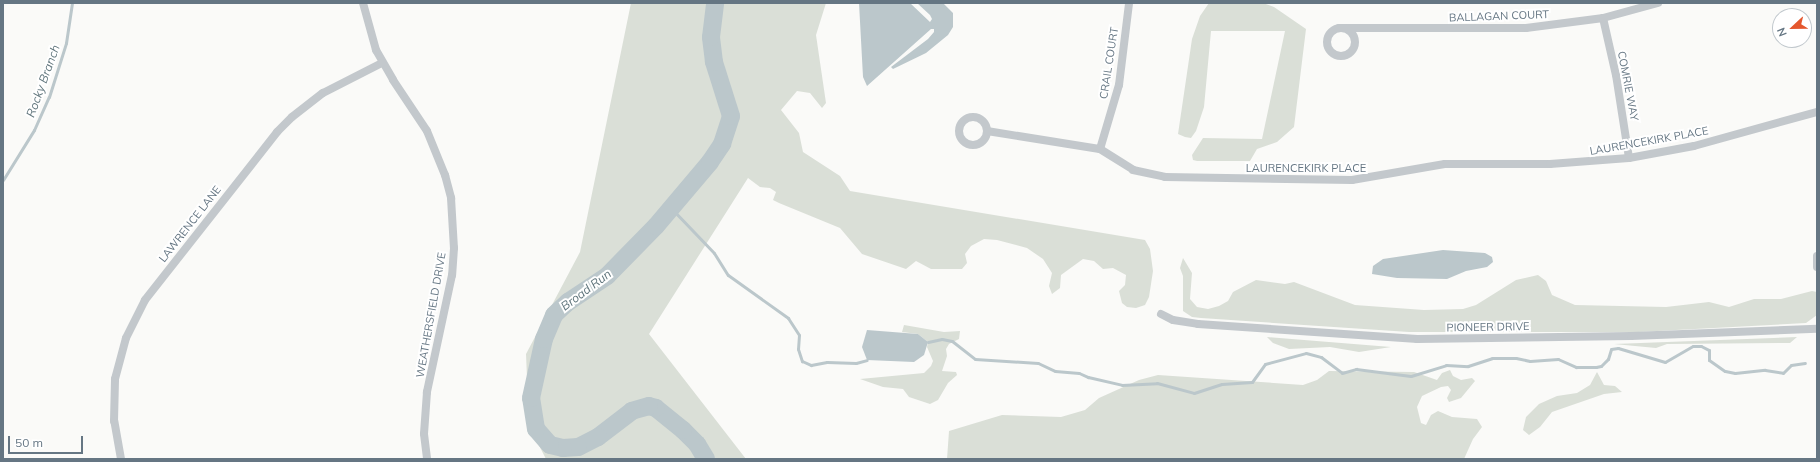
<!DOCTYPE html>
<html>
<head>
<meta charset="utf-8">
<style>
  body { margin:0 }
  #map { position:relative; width:1820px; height:462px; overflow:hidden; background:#fafaf8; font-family:Mulish,sans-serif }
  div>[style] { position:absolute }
  .green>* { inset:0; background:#dadfd7 }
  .water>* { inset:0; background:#bbc7cb }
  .stream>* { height:3px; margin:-1.5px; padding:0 1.5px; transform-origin:1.5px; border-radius:1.5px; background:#bbc7cb }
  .river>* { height:18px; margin:-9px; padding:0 9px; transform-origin:9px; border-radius:9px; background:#bbc7cb }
  .minor>* { height:8px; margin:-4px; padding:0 4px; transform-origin:4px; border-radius:4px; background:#c3c8cc }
  .minor>.ring { margin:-4px; padding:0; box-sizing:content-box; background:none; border:8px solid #c3c8cc; border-radius:50% }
  span { translate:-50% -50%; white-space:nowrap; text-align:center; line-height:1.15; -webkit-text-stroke:4px #fff; paint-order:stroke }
  .street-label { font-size:11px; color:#657683 }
  .water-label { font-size:12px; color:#60757c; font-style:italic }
  .frame { position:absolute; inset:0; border:4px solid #657683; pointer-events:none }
  .north { position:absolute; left:1772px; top:8px; width:40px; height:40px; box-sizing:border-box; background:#fff; border:1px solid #c1c8cd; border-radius:50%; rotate:248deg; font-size:11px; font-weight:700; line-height:16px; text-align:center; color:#657683 }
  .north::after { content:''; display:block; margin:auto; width:14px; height:18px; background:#e4572e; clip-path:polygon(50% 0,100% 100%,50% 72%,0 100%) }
  .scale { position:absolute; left:8px; top:436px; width:75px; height:18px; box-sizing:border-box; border:2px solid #657683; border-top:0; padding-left:5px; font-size:12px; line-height:14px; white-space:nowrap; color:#657683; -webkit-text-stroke:3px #fff; paint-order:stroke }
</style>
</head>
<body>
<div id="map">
  <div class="green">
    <i style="clip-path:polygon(631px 3px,826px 3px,816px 35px,826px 103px,822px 108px,810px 93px,797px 91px,781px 110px,799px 133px,803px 152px,840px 176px,850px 191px,1145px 240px,1150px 249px,1153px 271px,1149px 297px,1145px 305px,1136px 308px,1127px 307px,1122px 303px,1119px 291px,1125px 285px,1126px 275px,1113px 268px,1103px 269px,1094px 261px,1083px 259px,1061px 275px,1060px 288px,1052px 294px,1049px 286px,1052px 273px,1043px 259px,1027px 248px,997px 240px,984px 239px,971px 246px,965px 254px,967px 263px,962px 269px,931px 269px,916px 261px,906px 269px,862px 254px,840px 228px,779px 203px,773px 200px,776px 192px,770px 188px,760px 187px,748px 178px,649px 334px,746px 459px,546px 459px,529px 426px,526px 354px,580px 252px)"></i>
    <i style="clip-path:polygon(1209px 3px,1263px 3px,1274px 7px,1306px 29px,1294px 127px,1277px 142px,1257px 149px,1250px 161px,1197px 161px,1193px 160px,1192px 155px,1203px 138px,1262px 139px,1285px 31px,1211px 31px,1204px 107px,1196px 131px,1191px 138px,1185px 137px,1178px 134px,1192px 39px,1200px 16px)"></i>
    <i style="clip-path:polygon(1183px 258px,1192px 273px,1190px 299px,1197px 307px,1208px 309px,1219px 306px,1228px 301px,1233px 292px,1256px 280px,1285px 284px,1294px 282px,1355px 305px,1424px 310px,1463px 309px,1476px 305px,1516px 280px,1538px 275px,1546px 281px,1552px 295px,1575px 305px,1666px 307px,1709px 302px,1729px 307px,1754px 299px,1781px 299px,1812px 291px,1817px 292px,1817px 315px,1806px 323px,1638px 332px,1409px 332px,1201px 318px,1192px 317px,1183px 311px,1183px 276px,1180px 268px)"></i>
    <i style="clip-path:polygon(904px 325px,944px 332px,960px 331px,959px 339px,949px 344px,946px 349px,947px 356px,942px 371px,956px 372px,957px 375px,948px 383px,938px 400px,930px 404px,909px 397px,903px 389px,883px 387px,860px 379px,924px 373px,931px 366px,933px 361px,927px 347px,928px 342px,918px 334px,902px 332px)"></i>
    <i style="clip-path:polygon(1267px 337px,1391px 347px,1359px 352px,1330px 347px,1289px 349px,1273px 343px)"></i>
    <i style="clip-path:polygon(1797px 337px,1790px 343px,1667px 344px,1656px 348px,1614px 344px)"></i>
    <i style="clip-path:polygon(1450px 370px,1453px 376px,1461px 380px,1472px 378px,1475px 381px,1461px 398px,1449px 402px,1447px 398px,1451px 390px,1448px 386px,1441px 387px,1422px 396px,1417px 407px,1421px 423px,1426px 425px,1431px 415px,1438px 411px,1452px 417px,1477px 419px,1482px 427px,1473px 439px,1464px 459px,947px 459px,949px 431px,1002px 415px,1061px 417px,1085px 410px,1099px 398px,1139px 380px,1158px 375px,1303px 385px,1317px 380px,1329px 371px,1414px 372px,1437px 380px,1442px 373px)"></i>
    <i style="clip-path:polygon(1597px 372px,1604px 385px,1615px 386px,1622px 392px,1604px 394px,1552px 412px,1540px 427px,1529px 435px,1523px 430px,1526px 417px,1539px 404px,1557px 396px,1577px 393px,1590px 385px)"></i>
  </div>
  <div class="water">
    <i style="clip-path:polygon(859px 3px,910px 3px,930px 22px,932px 19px,930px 15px,917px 3px,943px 3px,953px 13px,953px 27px,948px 35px,926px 53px,893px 69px,891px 67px,928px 39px,934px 32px,934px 29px,931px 29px,867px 86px,863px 77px)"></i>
    <i style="clip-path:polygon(1443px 250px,1485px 253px,1492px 257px,1493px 262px,1487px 267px,1466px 271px,1447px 279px,1397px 278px,1372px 274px,1373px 266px,1383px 259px)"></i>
    <i style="clip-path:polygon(867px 330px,918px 334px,928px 342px,924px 355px,914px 362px,867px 360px,862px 347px)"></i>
  </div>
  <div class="stream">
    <i style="left:3px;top:180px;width:59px;rotate:-58.2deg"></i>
    <i style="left:34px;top:130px;width:36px;rotate:-66deg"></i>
    <i style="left:49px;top:97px;width:57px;rotate:-72.5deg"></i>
    <i style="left:66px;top:43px;width:40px;rotate:-81.5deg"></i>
    <i style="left:671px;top:208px;width:62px;rotate:46.3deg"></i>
    <i style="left:714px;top:253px;width:26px;rotate:58deg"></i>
    <i style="left:728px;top:275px;width:74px;rotate:35.6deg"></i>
    <i style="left:788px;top:318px;width:20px;rotate:57deg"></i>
    <i style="left:799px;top:335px;width:14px;rotate:94deg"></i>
    <i style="left:798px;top:349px;width:13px;rotate:72deg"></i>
    <i style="left:802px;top:361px;width:10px;rotate:24deg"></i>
    <i style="left:811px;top:365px;width:16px;rotate:-11deg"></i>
    <i style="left:827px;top:362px;width:29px;rotate:2deg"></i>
    <i style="left:856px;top:363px;width:11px;rotate:-15deg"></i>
    <i style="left:928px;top:342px;width:14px;rotate:-12deg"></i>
    <i style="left:942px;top:339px;width:10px;rotate:11deg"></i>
    <i style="left:952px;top:341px;width:29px;rotate:38deg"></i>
    <i style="left:975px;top:359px;width:63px;rotate:3.6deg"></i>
    <i style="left:1038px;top:363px;width:19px;rotate:25deg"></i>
    <i style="left:1055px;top:371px;width:24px;rotate:5deg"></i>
    <i style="left:1079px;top:373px;width:10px;rotate:24deg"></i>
    <i style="left:1088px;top:377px;width:35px;rotate:13deg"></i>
    <i style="left:1122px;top:385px;width:35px;rotate:-3deg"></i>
    <i style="left:1157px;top:383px;width:38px;rotate:15deg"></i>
    <i style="left:1194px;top:393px;width:29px;rotate:-18deg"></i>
    <i style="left:1222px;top:384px;width:30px;rotate:-4deg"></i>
    <i style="left:1252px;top:382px;width:22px;rotate:-54deg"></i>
    <i style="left:1265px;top:364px;width:42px;rotate:-15deg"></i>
    <i style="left:1306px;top:353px;width:16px;rotate:15deg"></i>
    <i style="left:1321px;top:357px;width:26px;rotate:37deg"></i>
    <i style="left:1342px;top:373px;width:15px;rotate:-16deg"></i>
    <i style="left:1356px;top:369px;width:55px;rotate:7.3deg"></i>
    <i style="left:1411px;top:376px;width:37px;rotate:-17deg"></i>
    <i style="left:1446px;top:365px;width:22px;rotate:3deg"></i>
    <i style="left:1468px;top:366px;width:25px;rotate:-18deg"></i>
    <i style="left:1492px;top:358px;width:24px"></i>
    <i style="left:1516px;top:358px;width:14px;rotate:12deg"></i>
    <i style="left:1530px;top:361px;width:28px;rotate:-4deg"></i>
    <i style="left:1558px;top:359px;width:20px;rotate:24deg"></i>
    <i style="left:1576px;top:367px;width:20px"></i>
    <i style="left:1596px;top:367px;width:5px;rotate:-11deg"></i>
    <i style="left:1601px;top:366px;width:10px;rotate:-45deg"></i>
    <i style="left:1608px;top:359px;width:10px;rotate:-73deg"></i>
    <i style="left:1611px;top:349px;width:7px;rotate:-8deg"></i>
    <i style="left:1618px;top:348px;width:49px;rotate:16.6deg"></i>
    <i style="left:1665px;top:362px;width:32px;rotate:-30deg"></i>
    <i style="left:1693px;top:346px;width:8px"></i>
    <i style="left:1701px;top:346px;width:9px;rotate:27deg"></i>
    <i style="left:1709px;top:350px;width:10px;rotate:90deg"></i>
    <i style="left:1709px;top:360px;width:19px;rotate:35deg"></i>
    <i style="left:1725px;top:371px;width:10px;rotate:11deg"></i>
    <i style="left:1735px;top:373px;width:30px;rotate:-6deg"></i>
    <i style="left:1765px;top:370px;width:18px;rotate:9deg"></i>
    <i style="left:1783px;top:373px;width:11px;rotate:-45deg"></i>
    <i style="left:1791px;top:365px;width:14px;rotate:-8deg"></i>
  </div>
  <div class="river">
    <i style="left:706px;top:459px;width:17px;rotate:-121deg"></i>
    <i style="left:697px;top:444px;width:20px;rotate:-135deg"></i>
    <i style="left:683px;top:430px;width:35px;rotate:-141deg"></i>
    <i style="left:656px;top:408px;width:7px;rotate:-164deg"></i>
    <i style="left:649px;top:406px;width:18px;rotate:164deg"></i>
    <i style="left:632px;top:411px;width:43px;rotate:142.6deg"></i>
    <i style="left:598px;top:437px;width:22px;rotate:153deg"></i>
    <i style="left:578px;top:447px;width:15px;rotate:176deg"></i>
    <i style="left:563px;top:448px;width:13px;rotate:-167deg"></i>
    <i style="left:550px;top:445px;width:21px;rotate:-131deg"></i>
    <i style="left:536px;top:429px;width:31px;rotate:-99deg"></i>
    <i style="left:531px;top:398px;width:60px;rotate:-77.6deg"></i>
    <i style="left:544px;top:339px;width:26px;rotate:-67deg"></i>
    <i style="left:554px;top:315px;width:19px;rotate:-43deg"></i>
    <i style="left:568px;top:302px;width:47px;rotate:-33.7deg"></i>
    <i style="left:607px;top:276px;width:70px;rotate:-45.6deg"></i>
    <i style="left:656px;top:226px;width:84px;rotate:-49.8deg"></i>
    <i style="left:710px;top:162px;width:22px;rotate:-56deg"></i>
    <i style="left:722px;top:144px;width:29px;rotate:-72deg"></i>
    <i style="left:731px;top:116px;width:57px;rotate:-107.5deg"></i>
    <i style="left:714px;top:62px;width:25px;rotate:-97deg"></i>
    <i style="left:711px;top:37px;width:34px;rotate:-83deg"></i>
  </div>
  <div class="minor">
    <i style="left:363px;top:3px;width:49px;rotate:74.5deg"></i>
    <i style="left:376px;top:50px;width:34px;rotate:60deg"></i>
    <i style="left:393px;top:80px;width:61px;rotate:56.3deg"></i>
    <i style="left:427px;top:131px;width:48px;rotate:67.8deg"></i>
    <i style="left:445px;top:175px;width:24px;rotate:75deg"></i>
    <i style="left:451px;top:198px;width:50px;rotate:86.6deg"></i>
    <i style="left:454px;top:248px;width:27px;rotate:94deg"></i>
    <i style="left:452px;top:275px;width:120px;rotate:102.1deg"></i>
    <i style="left:427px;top:392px;width:42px;rotate:94.1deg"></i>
    <i style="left:424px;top:434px;width:25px;rotate:83deg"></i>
    <i style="left:1603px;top:18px;width:58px;rotate:77.2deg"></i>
    <i style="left:1616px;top:75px;width:84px;rotate:81.1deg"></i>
    <i style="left:1339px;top:28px;width:187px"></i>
    <i style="left:1526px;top:28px;width:78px;rotate:-7.4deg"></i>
    <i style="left:1603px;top:18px;width:57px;rotate:-15.3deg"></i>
    <i class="ring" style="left:1327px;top:28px;width:20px;height:20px"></i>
    <i class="ring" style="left:959px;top:117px;width:20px;height:20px"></i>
    <i style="left:987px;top:131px;width:114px;rotate:9.1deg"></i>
    <i style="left:1100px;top:149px;width:39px;rotate:32deg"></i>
    <i style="left:1133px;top:170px;width:33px;rotate:12deg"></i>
    <i style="left:1165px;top:177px;width:187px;rotate:0.9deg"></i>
    <i style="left:1352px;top:180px;width:94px;rotate:-9.8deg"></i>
    <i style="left:1445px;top:164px;width:105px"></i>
    <i style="left:1550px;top:164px;width:79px;rotate:-4.3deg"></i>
    <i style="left:1629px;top:158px;width:66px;rotate:-10.5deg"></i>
    <i style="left:1694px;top:146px;width:128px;rotate:-15.5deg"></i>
    <i style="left:1100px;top:149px;width:67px;rotate:-73.5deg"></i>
    <i style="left:1119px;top:85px;width:83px;rotate:-83deg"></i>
    <i style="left:1817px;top:256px;width:11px;rotate:90deg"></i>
    <i style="left:1161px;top:314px;width:13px;rotate:27deg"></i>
    <i style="left:1173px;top:320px;width:25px;rotate:9deg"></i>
    <i style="left:1198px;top:324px;width:220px;rotate:3.9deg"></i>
    <i style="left:1417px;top:339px;width:214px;rotate:-0.8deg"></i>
    <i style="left:1631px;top:336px;width:186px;rotate:-2.2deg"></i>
    <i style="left:121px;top:459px;width:39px;rotate:-100deg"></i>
    <i style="left:114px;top:421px;width:42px;rotate:-88.6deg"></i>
    <i style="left:115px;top:379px;width:42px;rotate:-75deg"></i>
    <i style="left:126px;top:338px;width:42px;rotate:-63.4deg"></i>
    <i style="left:145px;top:300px;width:214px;rotate:-51.8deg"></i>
    <i style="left:277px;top:132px;width:21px;rotate:-45deg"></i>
    <i style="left:292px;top:117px;width:39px;rotate:-38deg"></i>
    <i style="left:323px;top:93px;width:66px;rotate:-27deg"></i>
  </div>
  <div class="street-label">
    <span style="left:1499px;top:16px;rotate:-2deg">BALLAGAN COURT</span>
    <span style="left:1109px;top:63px;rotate:-81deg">CRAIL COURT</span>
    <span style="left:1628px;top:86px;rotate:79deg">COMRIE WAY</span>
    <span style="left:1649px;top:141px;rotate:-10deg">LAURENCEKIRK PLACE</span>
    <span style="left:1306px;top:168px">LAURENCEKIRK PLACE</span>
    <span style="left:190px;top:224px;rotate:-52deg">LAWRENCE LANE</span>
    <span style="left:431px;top:315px;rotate:-80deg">WEATHERSFIELD DRIVE</span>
    <span style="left:1488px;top:327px;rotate:-1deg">PIONEER DRIVE</span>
  </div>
  <div class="water-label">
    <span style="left:43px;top:81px;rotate:-70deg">Rocky Branch</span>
    <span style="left:586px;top:290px;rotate:-37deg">Broad Run</span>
  </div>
  <div class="frame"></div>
  <div class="north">N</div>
  <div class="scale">50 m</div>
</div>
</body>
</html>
